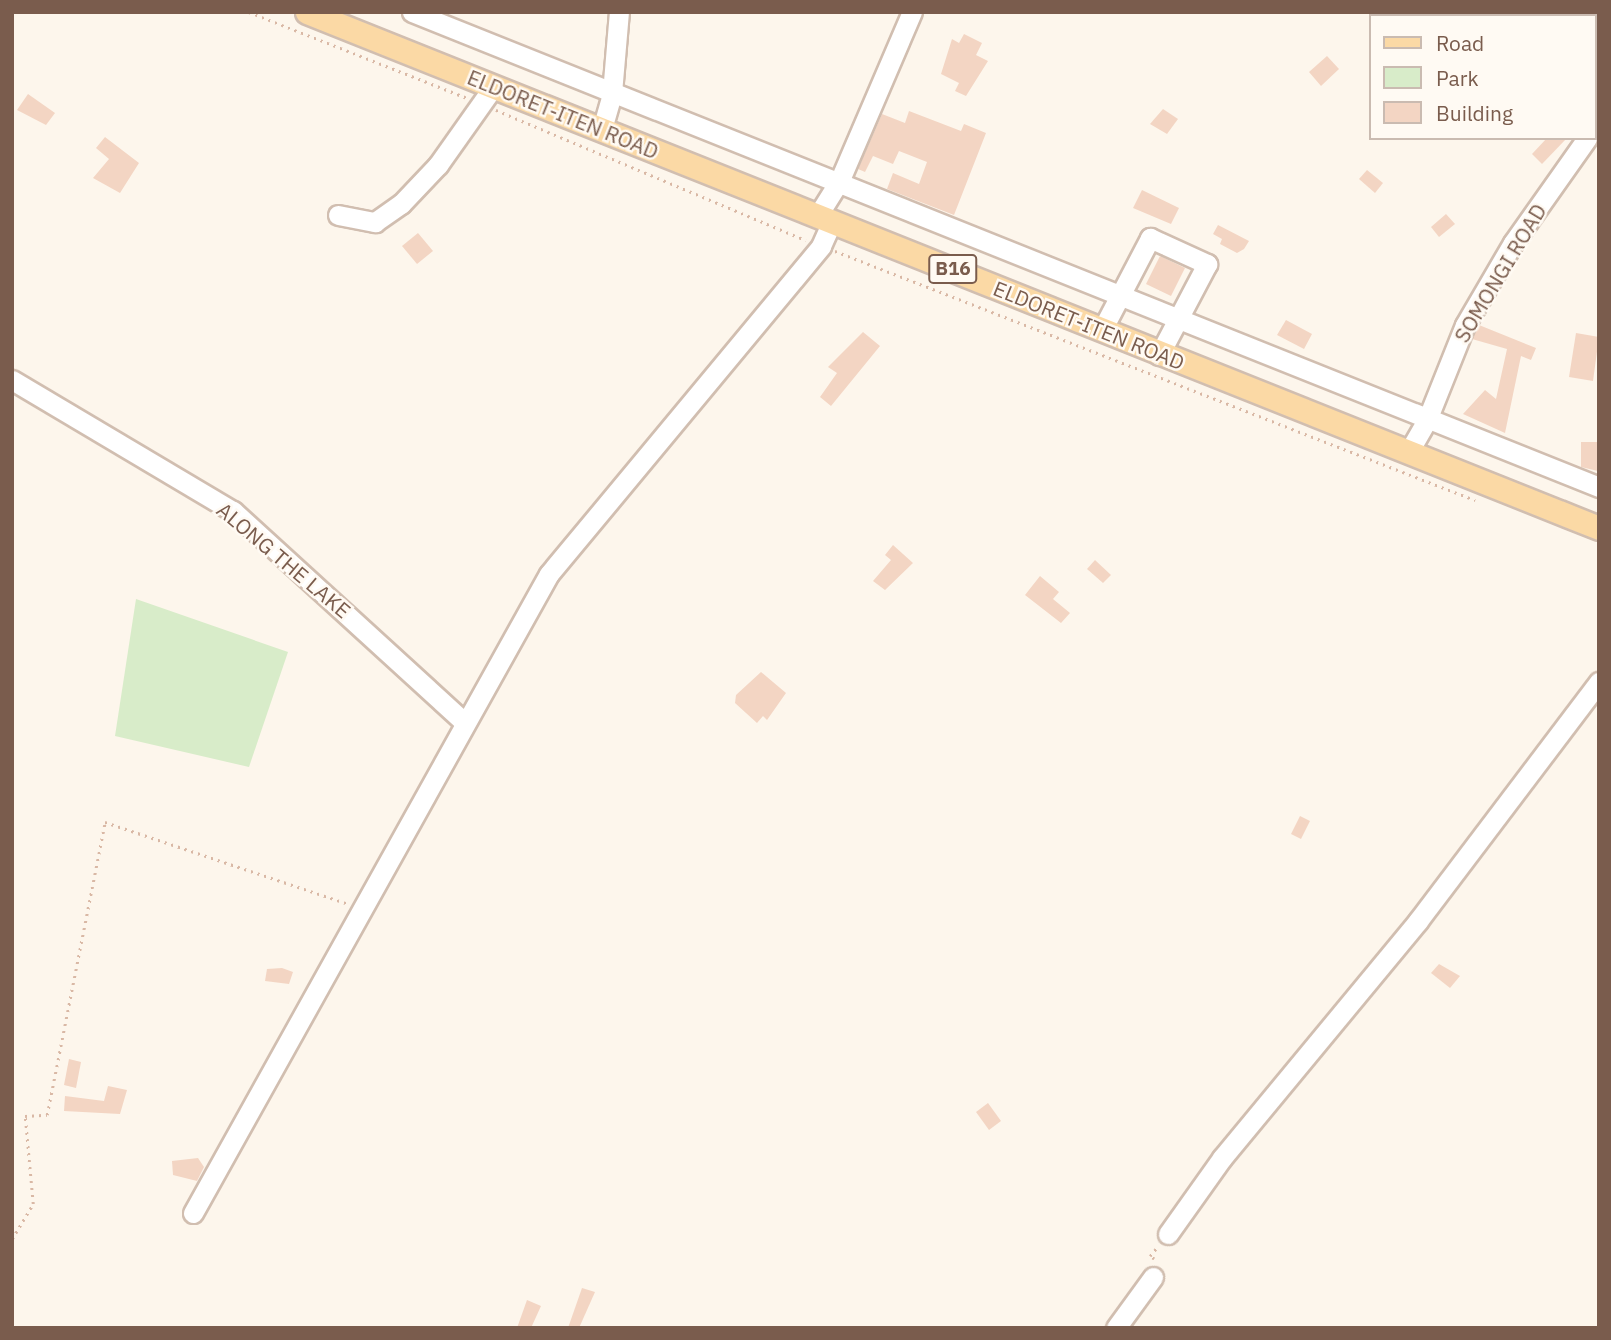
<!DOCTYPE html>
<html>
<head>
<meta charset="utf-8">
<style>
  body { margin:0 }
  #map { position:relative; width:1611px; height:1340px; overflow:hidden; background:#fdf6ec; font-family:"IBM Plex Sans",sans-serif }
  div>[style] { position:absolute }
  .green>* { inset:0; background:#d8ecc9 }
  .building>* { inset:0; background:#f3d5c3 }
  .path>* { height:2.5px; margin-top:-1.25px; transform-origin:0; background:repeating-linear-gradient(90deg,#d9b8a5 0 2px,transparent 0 7px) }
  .roads { filter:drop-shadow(2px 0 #d1beb0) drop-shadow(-2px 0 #d1beb0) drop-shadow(0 2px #d1beb0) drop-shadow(0 -2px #d1beb0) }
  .minor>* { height:19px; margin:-9.5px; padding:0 9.5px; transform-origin:9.5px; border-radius:9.5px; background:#fff }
  .major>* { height:23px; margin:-11.5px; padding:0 11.5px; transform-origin:11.5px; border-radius:11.5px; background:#fbd9a5 }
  span { translate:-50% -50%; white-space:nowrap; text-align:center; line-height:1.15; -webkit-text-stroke:5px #fffaf3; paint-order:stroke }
  .shield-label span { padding:2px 5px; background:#fffaf3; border:2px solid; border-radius:5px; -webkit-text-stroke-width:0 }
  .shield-label { font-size:19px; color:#7a5c4d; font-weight:700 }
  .street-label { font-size:21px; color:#7a5c4d }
  .frame { position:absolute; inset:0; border:14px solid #7a5c4d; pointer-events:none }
  .legend { position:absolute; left:1369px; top:14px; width:228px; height:126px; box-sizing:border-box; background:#fffaf3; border:2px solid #cabbb1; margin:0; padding:9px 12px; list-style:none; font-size:21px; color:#7a5c4d }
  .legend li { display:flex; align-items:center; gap:14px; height:35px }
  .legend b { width:35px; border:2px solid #cabbb1 }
</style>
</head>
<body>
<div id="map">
  <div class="green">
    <i style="clip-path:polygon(136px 599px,288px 652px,249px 767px,115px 736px)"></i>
  </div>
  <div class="building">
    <i style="clip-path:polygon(964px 34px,982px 43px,976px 55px,988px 61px,966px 96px,955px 91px,959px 83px,941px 74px,952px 39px,959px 43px)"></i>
    <i style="clip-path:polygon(1327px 56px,1339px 69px,1321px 86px,1309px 72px)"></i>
    <i style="clip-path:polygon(28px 94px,55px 113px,46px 125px,17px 110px)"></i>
    <i style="clip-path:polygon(1163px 109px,1178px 119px,1167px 134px,1150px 124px)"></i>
    <i style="clip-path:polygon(909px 111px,961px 131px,964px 124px,986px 133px,954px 215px,887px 189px,893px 173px,919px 184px,927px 162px,899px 151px,893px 164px,873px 156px,865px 172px,858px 169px,882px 114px,905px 123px)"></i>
    <i style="clip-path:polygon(105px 137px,139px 163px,120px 193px,93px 178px,109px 159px,96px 148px)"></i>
    <i style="clip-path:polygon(1547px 138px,1567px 138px,1542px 164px,1532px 154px)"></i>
    <i style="clip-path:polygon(1367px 170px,1383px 183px,1375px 193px,1359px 179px)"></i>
    <i style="clip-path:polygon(1142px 190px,1179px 208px,1171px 224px,1133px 208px)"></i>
    <i style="clip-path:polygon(1446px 214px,1455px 224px,1439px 237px,1431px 227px)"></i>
    <i style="clip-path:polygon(1218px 225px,1249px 241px,1244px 249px,1237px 253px,1220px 244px,1222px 239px,1213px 234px)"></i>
    <i style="clip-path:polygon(418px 233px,433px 251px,417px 264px,402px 246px)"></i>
    <i style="clip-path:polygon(1160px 256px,1185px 268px,1171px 296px,1146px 284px)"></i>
    <i style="clip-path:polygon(1286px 320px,1312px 334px,1304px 349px,1277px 335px)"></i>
    <i style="clip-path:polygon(1479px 325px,1536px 348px,1531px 360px,1521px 356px,1505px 433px,1463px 414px,1485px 390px,1496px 399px,1507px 349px,1472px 339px)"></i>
    <i style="clip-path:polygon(863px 332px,880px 346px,831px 406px,820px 397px,837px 373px,828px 367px)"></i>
    <i style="clip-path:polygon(1576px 333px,1599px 337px,1593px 381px,1569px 377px)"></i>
    <i style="clip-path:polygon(1581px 442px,1598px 442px,1598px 471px,1581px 467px)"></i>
    <i style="clip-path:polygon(893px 545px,913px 563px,885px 590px,873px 581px,891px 560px,885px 555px)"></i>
    <i style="clip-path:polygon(1095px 560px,1111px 575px,1103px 583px,1087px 569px)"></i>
    <i style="clip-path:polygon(1040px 576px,1059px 592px,1053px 599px,1070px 613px,1061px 623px,1025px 595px)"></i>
    <i style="clip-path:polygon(761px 672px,786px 693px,767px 720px,763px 716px,757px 723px,735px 703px,736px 695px)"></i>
    <i style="clip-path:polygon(1300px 816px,1310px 821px,1301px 839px,1291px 834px)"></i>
    <i style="clip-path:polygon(1439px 964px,1460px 976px,1450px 988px,1431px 973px)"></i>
    <i style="clip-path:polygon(282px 968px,293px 972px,289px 984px,265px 981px,267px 969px)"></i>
    <i style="clip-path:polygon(69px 1059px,81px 1062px,76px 1088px,64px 1085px)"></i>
    <i style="clip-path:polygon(108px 1086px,127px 1090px,120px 1114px,64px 1111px,65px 1096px,104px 1101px)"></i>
    <i style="clip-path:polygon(988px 1103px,1001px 1121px,989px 1130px,976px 1112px)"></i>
    <i style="clip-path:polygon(198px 1158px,204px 1167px,197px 1181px,173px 1175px,172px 1161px)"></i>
    <i style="clip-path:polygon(582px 1288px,595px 1292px,579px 1328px,568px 1328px)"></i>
    <i style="clip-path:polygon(527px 1300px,541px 1306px,531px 1328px,517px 1328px)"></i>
  </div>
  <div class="path">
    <i style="left:249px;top:12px;width:234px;rotate:21.5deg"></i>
    <i style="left:496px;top:110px;width:336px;rotate:22.8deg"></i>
    <i style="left:835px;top:251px;width:687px;rotate:21.26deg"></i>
    <i style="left:12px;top:1239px;width:41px;rotate:-59deg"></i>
    <i style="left:33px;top:1204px;width:88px;rotate:-95.2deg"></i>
    <i style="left:25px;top:1116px;width:22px;rotate:-3deg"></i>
    <i style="left:47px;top:1115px;width:299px;rotate:-78.8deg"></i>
    <i style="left:105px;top:822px;width:256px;rotate:18.6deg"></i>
    <i style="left:1154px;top:1259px;width:5px;rotate:-143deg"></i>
    <i style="left:1150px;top:1256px;width:13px;rotate:-51deg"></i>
  </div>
  <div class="roads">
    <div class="minor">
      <i style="left:412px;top:12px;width:1279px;rotate:21.81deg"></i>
      <i style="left:1595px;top:128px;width:6px;rotate:-51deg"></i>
      <i style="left:602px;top:129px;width:37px;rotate:-74deg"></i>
      <i style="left:612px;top:93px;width:81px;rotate:-85.1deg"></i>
      <i style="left:338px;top:215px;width:38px;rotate:11deg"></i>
      <i style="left:375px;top:222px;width:32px;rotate:-35deg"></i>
      <i style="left:401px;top:204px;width:54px;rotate:-46.5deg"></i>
      <i style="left:438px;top:165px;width:97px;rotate:-54.7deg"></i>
      <i style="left:818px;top:215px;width:39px;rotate:-58deg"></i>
      <i style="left:839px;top:182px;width:185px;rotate:-66.8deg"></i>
      <i style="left:1102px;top:330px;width:104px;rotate:-62.4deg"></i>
      <i style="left:1150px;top:238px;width:63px;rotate:24.5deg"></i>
      <i style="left:1207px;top:264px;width:103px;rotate:117.8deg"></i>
      <i style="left:12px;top:380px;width:257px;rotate:30.7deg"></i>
      <i style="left:233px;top:511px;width:314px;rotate:42.4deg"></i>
      <i style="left:1408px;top:453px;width:38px;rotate:-60deg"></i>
      <i style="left:1427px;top:420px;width:102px;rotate:-68.2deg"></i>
      <i style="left:1465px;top:325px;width:95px;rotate:-59.7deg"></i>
      <i style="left:1513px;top:243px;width:128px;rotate:-54.8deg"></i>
      <i style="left:193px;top:1213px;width:731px;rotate:-60.88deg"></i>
      <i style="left:549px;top:574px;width:426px;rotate:-50.3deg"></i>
      <i style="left:821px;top:246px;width:27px;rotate:-66deg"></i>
      <i style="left:1168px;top:1234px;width:93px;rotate:-54.6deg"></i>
      <i style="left:1222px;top:1158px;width:308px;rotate:-50.4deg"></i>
      <i style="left:1418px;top:921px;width:300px;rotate:-52.9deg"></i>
      <i style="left:1116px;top:1328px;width:63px;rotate:-54deg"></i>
    </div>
    <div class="major">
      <i style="left:307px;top:12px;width:1391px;rotate:21.77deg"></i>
    </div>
  </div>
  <div class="shield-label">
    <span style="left:953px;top:269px">B16</span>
  </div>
  <div class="street-label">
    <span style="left:563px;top:114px;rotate:22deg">ELDORET-ITEN ROAD</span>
    <span style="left:1500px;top:273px;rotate:-59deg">SOMONGI ROAD</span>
    <span style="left:1089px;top:325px;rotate:22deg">ELDORET-ITEN ROAD</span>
    <span style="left:284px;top:560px;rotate:40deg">ALONG THE LAKE</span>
  </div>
  <div class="frame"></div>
  <ul class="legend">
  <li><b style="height:9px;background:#fbd9a5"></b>Road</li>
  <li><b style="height:19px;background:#d8ecc9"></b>Park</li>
  <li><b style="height:19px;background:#f3d5c3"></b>Building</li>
  </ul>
</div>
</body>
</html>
